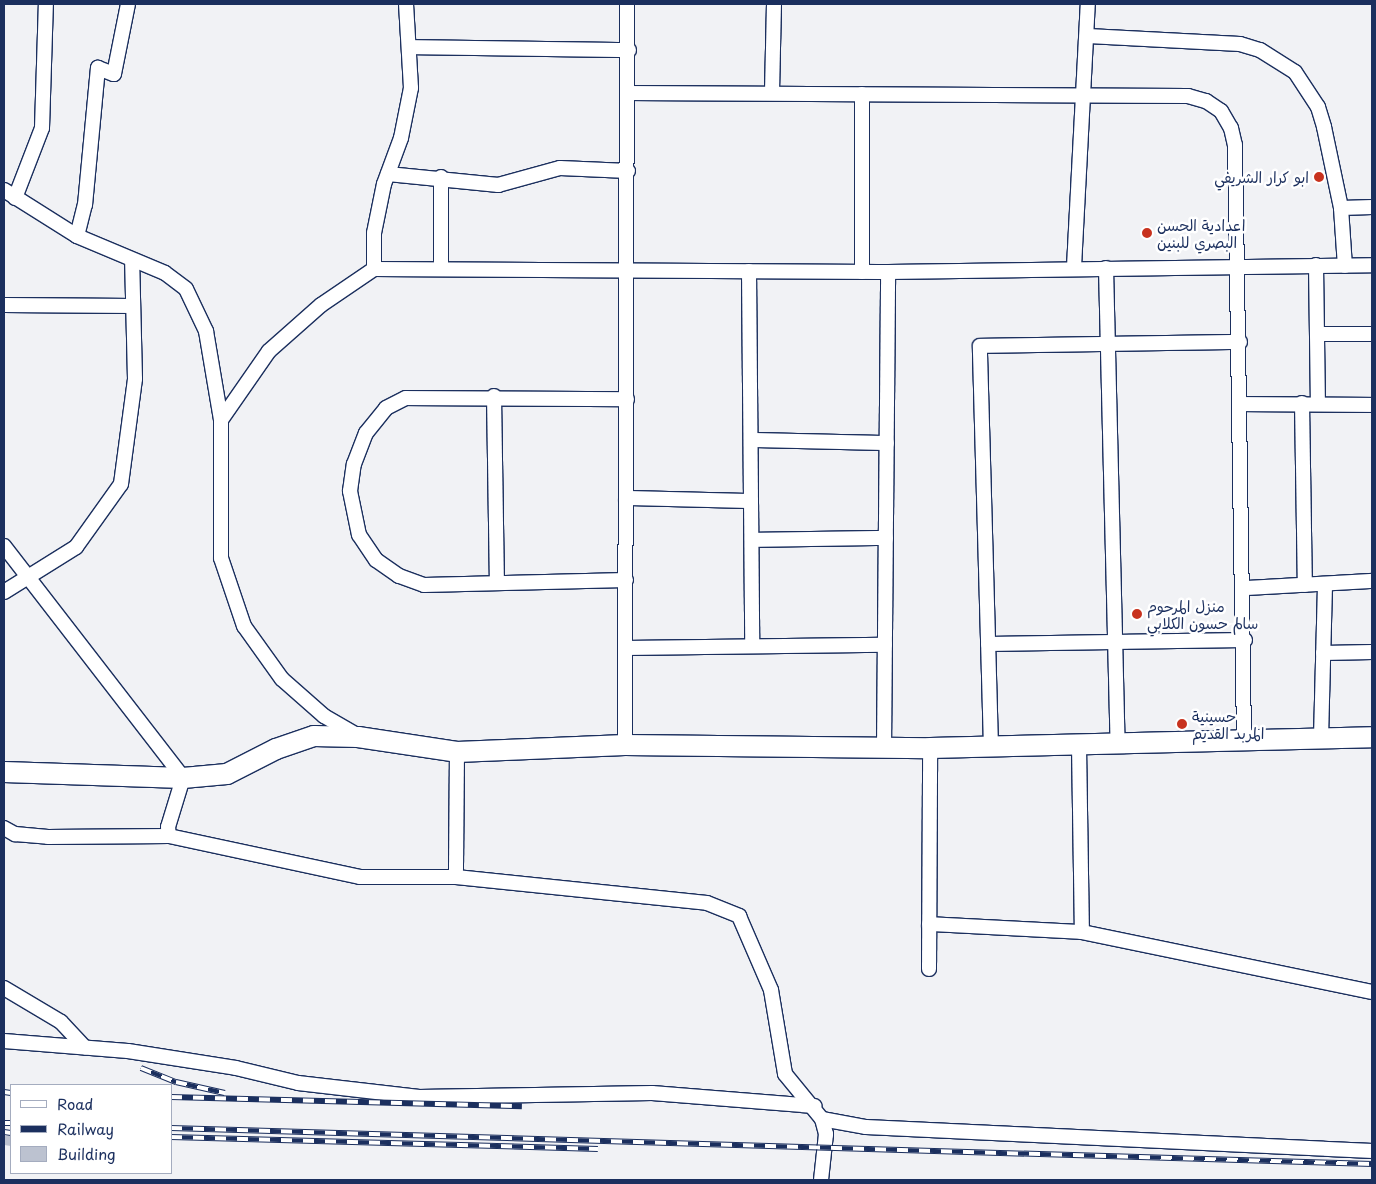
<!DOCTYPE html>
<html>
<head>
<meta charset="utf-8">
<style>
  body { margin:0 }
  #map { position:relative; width:1376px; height:1184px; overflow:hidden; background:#f1f2f5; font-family:"Playpen Sans","Playpen Sans Arabic",sans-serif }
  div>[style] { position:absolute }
  .building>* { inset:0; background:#bcc2d0 }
  .roads { filter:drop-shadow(1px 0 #1b2f5e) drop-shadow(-1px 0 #1b2f5e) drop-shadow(0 1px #1b2f5e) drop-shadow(0 -1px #1b2f5e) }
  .street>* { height:14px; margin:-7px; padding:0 7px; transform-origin:7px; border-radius:7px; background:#fff }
  .secondary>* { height:20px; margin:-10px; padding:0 10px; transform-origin:10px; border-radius:10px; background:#fff }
  .rail>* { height:5.5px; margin-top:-2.75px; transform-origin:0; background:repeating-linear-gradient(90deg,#fff 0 11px,#1b2f5e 0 22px); box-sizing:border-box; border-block:1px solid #1b2f5e }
  .dots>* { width:14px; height:14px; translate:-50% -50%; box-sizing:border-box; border:2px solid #fff; border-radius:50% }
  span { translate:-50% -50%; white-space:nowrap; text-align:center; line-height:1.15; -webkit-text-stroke:5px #fff; paint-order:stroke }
  .poi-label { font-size:15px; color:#1b2f5e }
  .right { translate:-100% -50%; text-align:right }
  .left { translate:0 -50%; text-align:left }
  .frame { position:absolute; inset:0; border:5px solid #1b2f5e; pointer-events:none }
  .legend { position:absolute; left:10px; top:1084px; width:162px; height:90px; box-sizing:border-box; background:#fff; border:1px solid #a4acbf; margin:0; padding:6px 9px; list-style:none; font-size:15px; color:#1b2f5e }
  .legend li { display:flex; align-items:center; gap:10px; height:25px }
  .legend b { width:25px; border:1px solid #a4acbf }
</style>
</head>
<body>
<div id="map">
  <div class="building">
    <i style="clip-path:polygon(4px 1136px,11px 1136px,11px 1146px,4px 1145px)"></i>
  </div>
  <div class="roads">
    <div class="street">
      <i style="left:1088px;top:36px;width:152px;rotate:3deg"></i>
      <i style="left:1240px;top:44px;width:21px;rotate:17deg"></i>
      <i style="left:1260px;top:50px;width:41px;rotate:32.2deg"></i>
      <i style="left:1295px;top:72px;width:42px;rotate:56.7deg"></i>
      <i style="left:1318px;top:107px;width:21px;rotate:73deg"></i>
      <i style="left:1324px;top:127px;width:83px;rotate:78.1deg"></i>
      <i style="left:1341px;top:208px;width:58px;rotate:86.1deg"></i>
      <i style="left:410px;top:47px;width:219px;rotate:0.8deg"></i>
      <i style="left:772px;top:92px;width:88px;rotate:-88.7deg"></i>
      <i style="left:627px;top:93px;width:561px;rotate:0.31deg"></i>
      <i style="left:1188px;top:96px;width:19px;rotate:16deg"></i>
      <i style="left:1206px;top:101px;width:18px;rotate:34deg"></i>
      <i style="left:1221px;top:111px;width:20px;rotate:60deg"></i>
      <i style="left:1231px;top:128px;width:17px;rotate:77deg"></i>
      <i style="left:1235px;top:145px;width:593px;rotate:89.13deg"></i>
      <i style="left:862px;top:94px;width:178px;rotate:90deg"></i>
      <i style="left:388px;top:174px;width:111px;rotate:5.7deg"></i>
      <i style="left:498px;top:185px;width:64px;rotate:-15.3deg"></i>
      <i style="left:560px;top:168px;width:68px;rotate:2.5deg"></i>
      <i style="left:441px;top:177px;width:92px;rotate:90deg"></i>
      <i style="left:4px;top:190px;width:86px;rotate:32.2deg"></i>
      <i style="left:77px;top:236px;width:95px;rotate:22.8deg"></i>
      <i style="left:165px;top:273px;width:26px;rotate:37deg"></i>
      <i style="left:186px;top:289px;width:47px;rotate:64.5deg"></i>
      <i style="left:206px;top:331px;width:90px;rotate:80.4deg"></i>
      <i style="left:221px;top:420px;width:138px;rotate:90deg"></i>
      <i style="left:221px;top:558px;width:72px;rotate:71.3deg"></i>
      <i style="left:244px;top:626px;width:65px;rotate:54.4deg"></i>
      <i style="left:282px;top:679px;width:56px;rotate:41.4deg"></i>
      <i style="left:324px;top:716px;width:39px;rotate:30deg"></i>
      <i style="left:15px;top:198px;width:75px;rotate:-68.9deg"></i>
      <i style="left:42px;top:128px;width:124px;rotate:-88.2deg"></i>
      <i style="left:1341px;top:208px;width:31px;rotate:-2deg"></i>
      <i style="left:77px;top:236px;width:32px;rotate:-76deg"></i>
      <i style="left:85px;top:205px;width:138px;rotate:-84.6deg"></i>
      <i style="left:98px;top:68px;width:17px;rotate:21deg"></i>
      <i style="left:114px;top:74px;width:71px;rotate:-78.7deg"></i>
      <i style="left:1316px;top:265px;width:138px;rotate:89.2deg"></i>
      <i style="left:1074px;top:267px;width:263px;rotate:-87deg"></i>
      <i style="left:1106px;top:268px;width:476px;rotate:88.6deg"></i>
      <i style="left:374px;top:269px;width:36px;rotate:-90deg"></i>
      <i style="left:374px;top:233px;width:50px;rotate:-78.5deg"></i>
      <i style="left:384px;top:184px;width:49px;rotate:-69.7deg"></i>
      <i style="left:401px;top:138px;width:51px;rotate:-78.7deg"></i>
      <i style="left:411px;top:88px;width:84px;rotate:-93.4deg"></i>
      <i style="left:749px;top:271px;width:375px;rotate:89.5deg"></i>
      <i style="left:4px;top:305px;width:129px;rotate:0.4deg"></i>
      <i style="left:1317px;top:334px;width:55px"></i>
      <i style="left:494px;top:396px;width:185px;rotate:89.1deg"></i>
      <i style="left:1302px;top:403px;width:182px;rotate:89.1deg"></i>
      <i style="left:1242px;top:404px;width:130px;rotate:0.4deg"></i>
      <i style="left:221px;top:420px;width:84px;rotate:-55.2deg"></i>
      <i style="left:269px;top:351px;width:69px;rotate:-41.5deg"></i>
      <i style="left:321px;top:305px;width:64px;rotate:-34.2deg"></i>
      <i style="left:374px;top:269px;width:514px;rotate:0.33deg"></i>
      <i style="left:888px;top:272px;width:484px;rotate:-0.8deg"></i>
      <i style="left:751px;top:440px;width:136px;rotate:1.3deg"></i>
      <i style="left:626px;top:498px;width:125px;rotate:1.4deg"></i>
      <i style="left:752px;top:540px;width:134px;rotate:-0.9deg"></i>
      <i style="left:4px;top:546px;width:293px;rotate:52.3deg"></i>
      <i style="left:183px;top:778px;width:51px;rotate:107deg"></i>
      <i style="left:168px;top:827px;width:9px;rotate:84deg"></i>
      <i style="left:169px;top:836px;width:195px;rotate:12.1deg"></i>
      <i style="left:360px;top:877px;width:96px"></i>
      <i style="left:626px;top:580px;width:202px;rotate:178.6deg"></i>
      <i style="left:424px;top:585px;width:27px;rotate:-160deg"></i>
      <i style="left:399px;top:576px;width:28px;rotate:-145deg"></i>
      <i style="left:376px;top:560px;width:30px;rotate:-124deg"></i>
      <i style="left:359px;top:535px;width:45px;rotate:-101.6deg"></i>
      <i style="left:350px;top:491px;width:27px;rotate:-82deg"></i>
      <i style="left:354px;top:464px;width:33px;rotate:-69deg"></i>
      <i style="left:366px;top:433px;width:32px;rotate:-51deg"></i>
      <i style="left:386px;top:408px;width:22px;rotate:-27deg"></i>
      <i style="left:406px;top:398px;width:221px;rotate:0.3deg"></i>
      <i style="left:1245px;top:588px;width:127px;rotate:-3.2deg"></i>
      <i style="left:4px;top:592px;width:85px;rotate:-32deg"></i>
      <i style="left:76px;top:547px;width:77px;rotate:-54.5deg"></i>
      <i style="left:121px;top:484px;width:106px;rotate:-82.4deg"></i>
      <i style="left:135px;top:379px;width:119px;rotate:-91.4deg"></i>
      <i style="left:988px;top:644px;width:257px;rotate:-0.9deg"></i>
      <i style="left:625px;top:648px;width:260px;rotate:-0.7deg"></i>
      <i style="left:1323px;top:653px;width:49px;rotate:-1.2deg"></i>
      <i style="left:1321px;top:738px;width:154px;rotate:-88.5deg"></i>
      <i style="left:625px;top:745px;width:741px;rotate:-89.85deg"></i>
      <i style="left:1079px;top:746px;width:186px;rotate:89.1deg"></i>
      <i style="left:884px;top:747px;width:475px;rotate:-89.5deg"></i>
      <i style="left:991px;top:747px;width:401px;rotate:-91.6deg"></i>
      <i style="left:980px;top:346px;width:260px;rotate:-0.9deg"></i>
      <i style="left:457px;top:752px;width:125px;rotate:90.5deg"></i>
      <i style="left:456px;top:877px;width:252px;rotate:5.9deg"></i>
      <i style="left:707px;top:903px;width:35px;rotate:22deg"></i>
      <i style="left:739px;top:916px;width:81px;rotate:66.6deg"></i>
      <i style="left:771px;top:990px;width:85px;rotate:80.5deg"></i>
      <i style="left:785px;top:1074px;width:58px;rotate:50.6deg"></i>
      <i style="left:822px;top:1119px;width:16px;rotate:75deg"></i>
      <i style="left:826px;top:1134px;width:46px;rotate:96.2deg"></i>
      <i style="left:4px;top:828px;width:13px;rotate:29deg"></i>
      <i style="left:15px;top:834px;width:33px;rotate:5deg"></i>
      <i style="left:48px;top:837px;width:121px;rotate:-0.5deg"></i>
      <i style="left:929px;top:924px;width:153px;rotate:3deg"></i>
      <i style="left:1082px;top:932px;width:296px;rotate:11.7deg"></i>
      <i style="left:929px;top:969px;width:221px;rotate:-89.7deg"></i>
      <i style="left:4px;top:988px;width:66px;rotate:30.8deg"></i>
      <i style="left:61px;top:1022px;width:35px;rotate:47deg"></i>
      <i style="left:4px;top:1041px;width:124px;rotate:4.6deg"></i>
      <i style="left:128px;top:1051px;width:109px;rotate:8.9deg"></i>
      <i style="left:236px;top:1068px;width:64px;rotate:13.6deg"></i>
      <i style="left:298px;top:1083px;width:122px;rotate:6.6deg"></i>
      <i style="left:419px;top:1097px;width:233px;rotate:-1deg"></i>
      <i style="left:652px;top:1093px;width:163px;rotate:4.6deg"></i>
      <i style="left:822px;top:1119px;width:45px;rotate:10.3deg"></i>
      <i style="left:866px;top:1127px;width:507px;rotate:2.72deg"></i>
    </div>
    <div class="secondary">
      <i style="left:4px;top:772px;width:179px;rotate:1.9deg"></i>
      <i style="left:183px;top:778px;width:44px;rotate:-5.2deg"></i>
      <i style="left:227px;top:774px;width:55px;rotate:-27deg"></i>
      <i style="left:276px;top:749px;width:40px;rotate:-18.9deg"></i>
      <i style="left:314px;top:736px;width:44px;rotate:1.3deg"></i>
      <i style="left:358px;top:737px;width:100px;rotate:8.6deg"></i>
      <i style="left:457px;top:752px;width:168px;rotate:-2.4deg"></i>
      <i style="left:625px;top:745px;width:305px;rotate:0.6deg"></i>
      <i style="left:930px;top:748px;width:442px;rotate:-1.4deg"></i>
    </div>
  </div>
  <div class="rail">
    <i style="left:141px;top:1068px;width:38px;rotate:22deg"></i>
    <i style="left:176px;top:1082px;width:50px;rotate:12.7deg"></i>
    <i style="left:4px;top:1092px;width:7px;rotate:8deg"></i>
    <i style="left:171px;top:1097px;width:351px;rotate:1.5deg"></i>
    <i style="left:4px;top:1123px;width:7px"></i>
    <i style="left:171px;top:1128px;width:1202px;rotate:1.72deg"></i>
    <i style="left:4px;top:1132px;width:7px;rotate:8deg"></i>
    <i style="left:171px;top:1137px;width:427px;rotate:1.6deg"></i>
  </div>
  <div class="dots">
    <i style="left:1319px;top:177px;background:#c8321e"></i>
    <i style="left:1147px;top:233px;background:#c8321e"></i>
    <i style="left:1137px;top:614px;background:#c8321e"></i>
    <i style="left:1182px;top:724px;background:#c8321e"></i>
  </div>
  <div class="poi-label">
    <span class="right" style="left:1309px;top:177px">ابو كرار الشريفي</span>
    <span class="left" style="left:1157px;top:233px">اعدادية الحسن<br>البصري للبنين</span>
    <span class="left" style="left:1147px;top:614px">منزل المرحوم<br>سالم حسون الكلابي</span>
    <span class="left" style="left:1192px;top:724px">حسينية<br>المربد القديم</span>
  </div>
  <div class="frame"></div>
  <ul class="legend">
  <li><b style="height:6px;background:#fff"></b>Road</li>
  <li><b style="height:6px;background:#1b2f5e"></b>Railway</li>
  <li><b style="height:14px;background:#bcc2d0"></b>Building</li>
  </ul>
</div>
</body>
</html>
